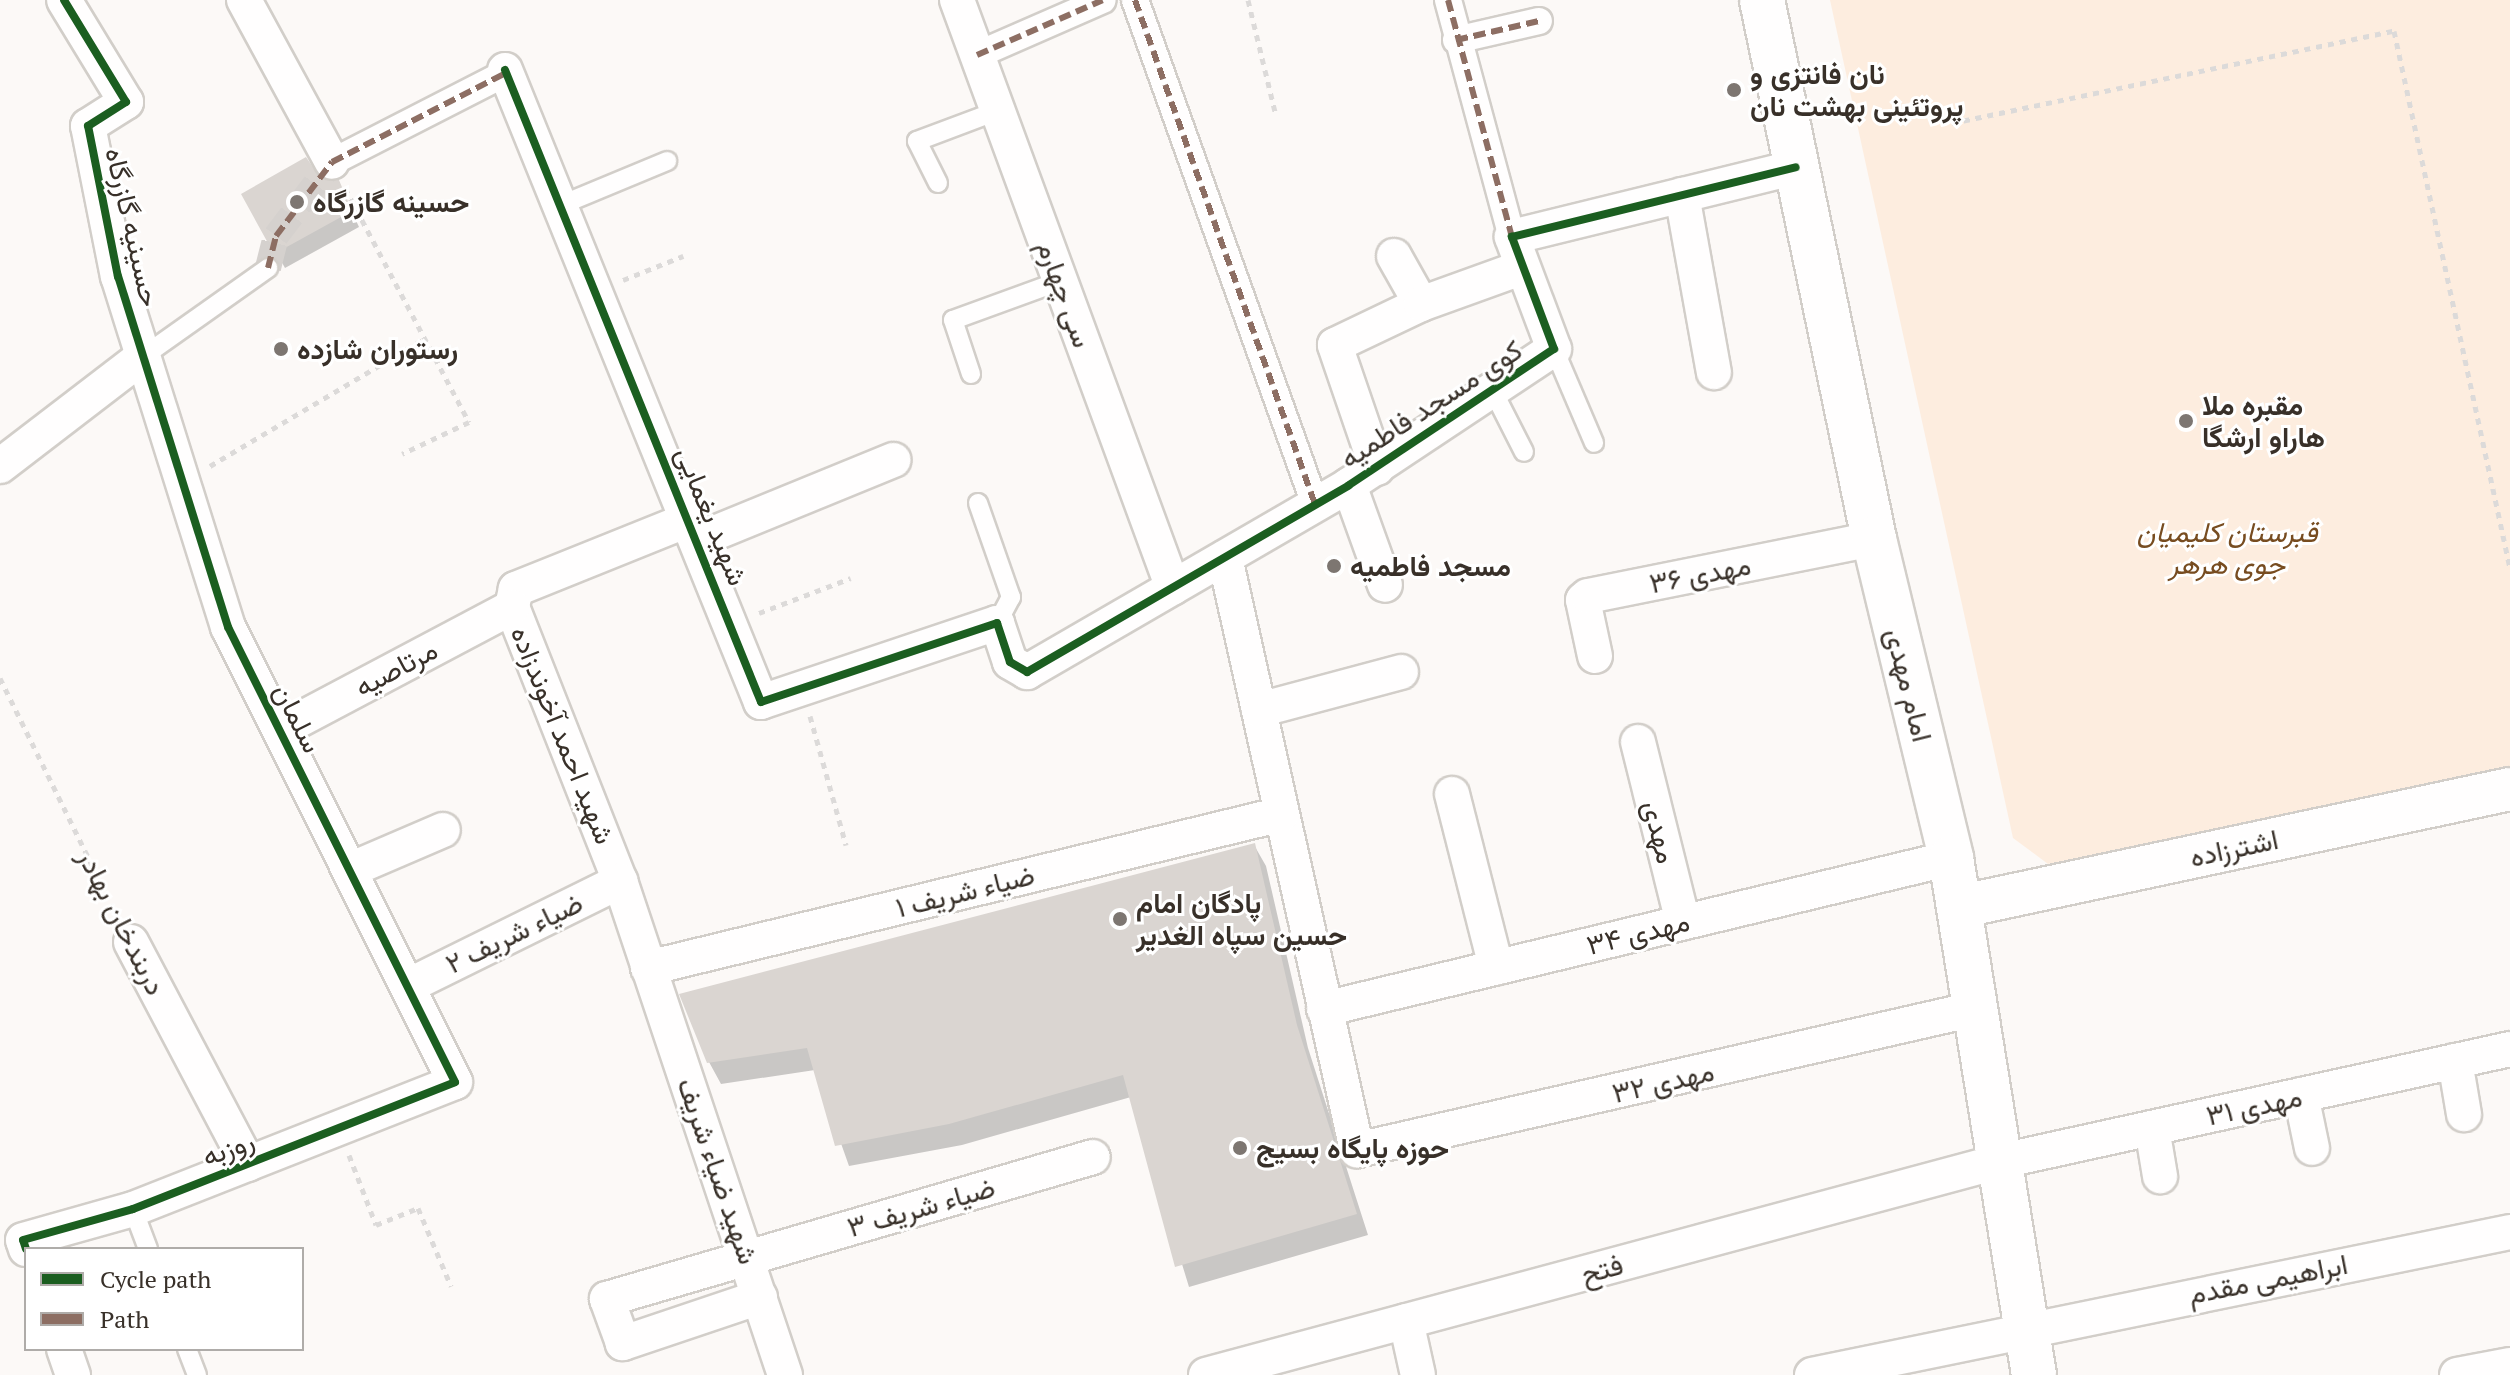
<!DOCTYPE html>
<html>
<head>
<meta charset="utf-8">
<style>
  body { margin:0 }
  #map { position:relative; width:2510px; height:1375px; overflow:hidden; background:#fcf9f7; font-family:"PT Serif",Vazirmatn,serif }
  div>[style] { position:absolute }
  .green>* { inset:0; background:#fdeddf }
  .shadow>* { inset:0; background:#0003 }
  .building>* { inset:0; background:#dad5d1 }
  .pedestrian-tunnel>* { height:26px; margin-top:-13px; transform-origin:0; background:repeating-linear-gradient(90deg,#d5d1ce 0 26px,transparent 0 39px) }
  .path>* { height:5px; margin-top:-2.5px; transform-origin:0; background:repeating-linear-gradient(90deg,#dcdad9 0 6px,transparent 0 12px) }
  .roads { filter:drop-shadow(2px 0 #d2cec9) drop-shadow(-2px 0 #d2cec9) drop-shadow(0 2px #d2cec9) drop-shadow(0 -2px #d2cec9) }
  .service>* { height:18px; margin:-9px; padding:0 9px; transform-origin:9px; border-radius:9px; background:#fffefe }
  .pedestrian>* { height:26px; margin:-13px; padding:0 13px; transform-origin:13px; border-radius:13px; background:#fffefe }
  .minor>* { height:34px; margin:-17px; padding:0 17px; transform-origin:17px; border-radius:17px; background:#fffefe }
  .tertiary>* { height:42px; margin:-21px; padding:0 21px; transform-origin:21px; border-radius:21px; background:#fffefe }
  .secondary>* { height:44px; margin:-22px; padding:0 22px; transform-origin:22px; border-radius:22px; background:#fffefe }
  .quiet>* { height:6px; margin-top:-3px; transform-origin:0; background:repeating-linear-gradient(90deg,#8d6e63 0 12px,transparent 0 18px) }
  .cycleway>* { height:8px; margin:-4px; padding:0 4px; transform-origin:4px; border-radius:4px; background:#1b5e20 }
  .dots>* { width:22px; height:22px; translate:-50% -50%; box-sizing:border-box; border:4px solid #fff; border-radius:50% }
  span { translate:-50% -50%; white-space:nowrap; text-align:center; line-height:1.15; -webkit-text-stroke:6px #fff; paint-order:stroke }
  .poi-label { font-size:28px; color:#383029; font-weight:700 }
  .left { translate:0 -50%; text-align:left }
  .street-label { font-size:28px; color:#383029 }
  .park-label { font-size:28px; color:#774c20; font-style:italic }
  .legend { position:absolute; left:24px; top:1247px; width:280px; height:104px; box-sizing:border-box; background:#fff; border:2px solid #afaca9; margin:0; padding:10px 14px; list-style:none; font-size:24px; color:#383029 }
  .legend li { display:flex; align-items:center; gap:16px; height:40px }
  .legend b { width:40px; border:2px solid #afaca9 }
</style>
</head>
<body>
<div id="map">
  <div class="green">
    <i style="clip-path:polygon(1830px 0,2510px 0,2510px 768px,2048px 864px,2013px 838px)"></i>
  </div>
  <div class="shadow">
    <i style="clip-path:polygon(320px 180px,338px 182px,359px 227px,285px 268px,244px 195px)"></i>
    <i style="clip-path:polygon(1254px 845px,1266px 866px,1308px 1048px,1368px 1235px,1189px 1287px,1131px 1097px,962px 1145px,849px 1166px,815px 1070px,721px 1084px,709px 1062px)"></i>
  </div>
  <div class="building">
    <i style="clip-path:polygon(306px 157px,321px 179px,339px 180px,352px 211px,274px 254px,241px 194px)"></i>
    <i style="clip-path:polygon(1255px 843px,1297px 1025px,1357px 1214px,1175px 1267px,1123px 1075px,949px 1124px,835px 1146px,807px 1048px,707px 1063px,679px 994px)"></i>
  </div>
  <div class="pedestrian-tunnel">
    <i style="left:268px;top:268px;width:33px;rotate:-76deg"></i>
    <i style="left:276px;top:236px;width:93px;rotate:-52.9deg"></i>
  </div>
  <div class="path">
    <i style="left:1248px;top:0;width:115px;rotate:76.4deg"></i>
    <i style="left:1952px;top:123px;width:451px;rotate:-11.8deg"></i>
    <i style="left:2394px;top:31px;width:549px;rotate:77.81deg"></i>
    <i style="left:345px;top:188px;width:265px;rotate:62.1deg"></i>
    <i style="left:469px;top:422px;width:74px;rotate:154.5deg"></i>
    <i style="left:623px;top:280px;width:65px;rotate:-21.8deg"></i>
    <i style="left:210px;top:466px;width:251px;rotate:-30.7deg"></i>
    <i style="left:759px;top:613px;width:98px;rotate:-20.8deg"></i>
    <i style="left:0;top:678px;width:267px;rotate:63.8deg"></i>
    <i style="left:810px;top:716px;width:134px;rotate:74.4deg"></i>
    <i style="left:349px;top:1155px;width:75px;rotate:68.9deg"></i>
    <i style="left:376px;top:1225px;width:45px;rotate:-22deg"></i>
    <i style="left:418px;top:1208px;width:85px;rotate:67.1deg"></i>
  </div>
  <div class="roads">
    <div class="service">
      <i style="left:938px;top:183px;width:47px;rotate:-116.6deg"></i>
      <i style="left:917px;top:141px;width:85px;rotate:-20.6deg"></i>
      <i style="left:561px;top:205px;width:115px;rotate:-22.5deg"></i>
      <i style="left:1554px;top:349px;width:102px;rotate:66.9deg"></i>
      <i style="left:141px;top:358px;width:156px;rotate:-35.3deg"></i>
      <i style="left:971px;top:374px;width:57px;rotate:-108.4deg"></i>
      <i style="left:953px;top:320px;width:114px;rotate:-20deg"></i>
      <i style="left:1494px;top:393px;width:66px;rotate:63deg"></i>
      <i style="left:978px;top:503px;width:100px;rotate:70.7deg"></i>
      <i style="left:1011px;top:597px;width:30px;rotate:118deg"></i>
      <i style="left:133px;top:1209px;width:43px;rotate:69.4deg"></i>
      <i style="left:187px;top:1349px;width:28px;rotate:69deg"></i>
    </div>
    <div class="pedestrian">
      <i style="left:1135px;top:0;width:535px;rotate:70.35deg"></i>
      <i style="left:1448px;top:0;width:245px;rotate:74.9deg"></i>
      <i style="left:1456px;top:40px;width:85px;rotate:-12.9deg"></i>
      <i style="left:977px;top:55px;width:137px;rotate:-23.6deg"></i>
      <i style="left:332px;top:162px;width:195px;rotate:-27.1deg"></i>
    </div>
    <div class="minor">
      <i style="left:244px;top:0;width:184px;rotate:61.5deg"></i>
      <i style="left:957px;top:0;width:626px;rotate:69.83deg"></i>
      <i style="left:505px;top:70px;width:682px;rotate:67.95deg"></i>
      <i style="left:761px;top:702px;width:249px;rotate:-18.5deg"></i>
      <i style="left:997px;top:623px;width:41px;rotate:71.6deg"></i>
      <i style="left:1010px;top:662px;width:20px;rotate:30deg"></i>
      <i style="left:1027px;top:672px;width:372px;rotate:-30.1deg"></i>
      <i style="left:1349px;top:485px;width:246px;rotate:-33.6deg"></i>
      <i style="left:1554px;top:349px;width:120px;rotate:-110.6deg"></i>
      <i style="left:1512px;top:237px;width:292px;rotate:-13.8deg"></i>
      <i style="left:1682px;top:195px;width:180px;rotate:79.8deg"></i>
      <i style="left:1394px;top:256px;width:55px;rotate:60.6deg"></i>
      <i style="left:0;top:466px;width:178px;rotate:-37.5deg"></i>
      <i style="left:1377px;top:468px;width:130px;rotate:-108.9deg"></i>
      <i style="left:1335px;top:345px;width:95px;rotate:-25.5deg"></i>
      <i style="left:1421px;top:304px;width:106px;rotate:-19.8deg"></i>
      <i style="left:1349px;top:485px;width:106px;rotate:70.2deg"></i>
      <i style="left:690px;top:519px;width:188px;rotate:158.1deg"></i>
      <i style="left:516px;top:589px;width:18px;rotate:103deg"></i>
      <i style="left:512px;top:607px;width:295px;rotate:68.5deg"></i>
      <i style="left:620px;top:881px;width:521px;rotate:71.53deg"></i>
      <i style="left:700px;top:539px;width:209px;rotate:-22.2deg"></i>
      <i style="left:1225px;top:558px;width:607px;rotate:77.43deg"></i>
      <i style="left:1357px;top:1150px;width:633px;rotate:-12.87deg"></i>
      <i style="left:1595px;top:656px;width:57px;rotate:-102.1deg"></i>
      <i style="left:1583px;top:600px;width:6px;rotate:-39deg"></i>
      <i style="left:1588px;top:596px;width:292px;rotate:-11.3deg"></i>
      <i style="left:1259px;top:710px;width:147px;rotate:-15deg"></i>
      <i style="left:280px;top:730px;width:263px;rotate:-27.9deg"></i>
      <i style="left:1638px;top:742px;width:186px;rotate:76deg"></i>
      <i style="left:1452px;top:794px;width:179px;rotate:75.7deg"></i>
      <i style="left:350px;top:870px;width:101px;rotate:-23.3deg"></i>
      <i style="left:131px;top:942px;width:251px;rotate:62.2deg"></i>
      <i style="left:648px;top:968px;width:652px;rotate:-13.65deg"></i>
      <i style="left:408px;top:986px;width:237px;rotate:-26.3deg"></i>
      <i style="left:1324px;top:1009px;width:645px;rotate:-13.54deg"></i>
      <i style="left:2455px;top:1061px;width:54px;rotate:80.4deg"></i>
      <i style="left:2301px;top:1095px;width:54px;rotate:78.3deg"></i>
      <i style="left:2152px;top:1128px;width:49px;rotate:80.5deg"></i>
      <i style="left:26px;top:1249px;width:9px;rotate:-108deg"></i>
      <i style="left:23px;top:1240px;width:114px;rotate:-15.7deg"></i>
      <i style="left:133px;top:1209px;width:346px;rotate:-21.5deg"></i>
      <i style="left:455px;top:1082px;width:508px;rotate:-116.51deg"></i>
      <i style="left:228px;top:627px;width:367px;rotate:-107.4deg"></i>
      <i style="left:118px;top:277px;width:154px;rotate:-101.2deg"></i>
      <i style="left:88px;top:126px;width:45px;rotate:-32.3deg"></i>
      <i style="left:126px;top:102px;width:119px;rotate:-121.3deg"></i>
      <i style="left:760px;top:1297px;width:145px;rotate:161.4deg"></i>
      <i style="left:623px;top:1343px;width:47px;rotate:-110deg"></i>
      <i style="left:607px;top:1299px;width:506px;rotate:-16.29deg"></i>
      <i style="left:1406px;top:1321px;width:55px;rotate:77.5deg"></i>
      <i style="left:64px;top:1349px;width:28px;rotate:71deg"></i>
      <i style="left:1206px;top:1375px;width:819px;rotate:-15.07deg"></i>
      <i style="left:1997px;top:1162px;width:525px;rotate:-12.42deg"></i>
      <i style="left:1812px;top:1375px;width:712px;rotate:-11.58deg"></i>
      <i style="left:2457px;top:1375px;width:54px;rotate:-10.7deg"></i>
    </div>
    <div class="tertiary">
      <i style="left:1958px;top:907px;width:564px;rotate:-12.07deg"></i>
    </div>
    <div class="secondary">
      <i style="left:1762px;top:0;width:551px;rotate:78.26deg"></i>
      <i style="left:1874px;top:539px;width:328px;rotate:76.4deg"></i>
      <i style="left:1951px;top:858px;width:524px;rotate:80.88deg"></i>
    </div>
  </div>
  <div class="quiet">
    <i style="left:1135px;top:0;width:535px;rotate:70.35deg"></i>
    <i style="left:1448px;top:0;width:245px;rotate:74.9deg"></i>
    <i style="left:1456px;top:40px;width:85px;rotate:-12.9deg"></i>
    <i style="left:977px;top:55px;width:137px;rotate:-23.6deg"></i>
    <i style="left:268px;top:268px;width:33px;rotate:-76deg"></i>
    <i style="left:276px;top:236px;width:93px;rotate:-52.9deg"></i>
    <i style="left:332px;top:162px;width:195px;rotate:-27.1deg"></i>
  </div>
  <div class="cycleway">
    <i style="left:505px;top:70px;width:682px;rotate:67.95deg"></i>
    <i style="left:761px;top:702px;width:249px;rotate:-18.5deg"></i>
    <i style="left:997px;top:623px;width:41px;rotate:71.6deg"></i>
    <i style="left:1010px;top:662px;width:20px;rotate:30deg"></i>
    <i style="left:1027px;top:672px;width:372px;rotate:-30.1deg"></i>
    <i style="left:1349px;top:485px;width:246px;rotate:-33.6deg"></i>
    <i style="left:1554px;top:349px;width:120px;rotate:-110.6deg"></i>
    <i style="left:1512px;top:237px;width:292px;rotate:-13.8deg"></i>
    <i style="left:26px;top:1249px;width:9px;rotate:-108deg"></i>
    <i style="left:23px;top:1240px;width:114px;rotate:-15.7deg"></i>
    <i style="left:133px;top:1209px;width:346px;rotate:-21.5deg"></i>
    <i style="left:455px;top:1082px;width:508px;rotate:-116.51deg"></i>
    <i style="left:228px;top:627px;width:367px;rotate:-107.4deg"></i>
    <i style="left:118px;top:277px;width:154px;rotate:-101.2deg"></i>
    <i style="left:88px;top:126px;width:45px;rotate:-32.3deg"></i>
    <i style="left:126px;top:102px;width:119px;rotate:-121.3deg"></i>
  </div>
  <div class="dots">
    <i style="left:1734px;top:90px;background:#7d7671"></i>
    <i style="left:297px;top:202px;background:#7d7671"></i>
    <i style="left:281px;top:349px;background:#7d7671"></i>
    <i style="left:2186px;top:421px;background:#7d7671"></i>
    <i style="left:1334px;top:566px;background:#7d7671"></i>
    <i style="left:1120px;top:919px;background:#7d7671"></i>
    <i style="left:1240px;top:1148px;background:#7d7671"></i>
  </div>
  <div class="poi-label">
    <span class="left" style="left:1750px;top:90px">نان فانتزی و<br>پروتئینی بهشت نان</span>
    <span class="left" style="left:313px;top:202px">حسینه گازرگاه</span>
    <span class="left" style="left:297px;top:349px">رستوران شازده</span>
    <span class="left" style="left:2202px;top:421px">مقبره ملا<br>هاراو ارشگا</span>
    <span class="left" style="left:1350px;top:566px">مسجد فاطمیه</span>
    <span class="left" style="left:1136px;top:919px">پادگان امام<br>حسین سپاه الغدیر</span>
    <span class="left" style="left:1256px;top:1148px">حوزه پایگاه بسیج</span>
  </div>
  <div class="street-label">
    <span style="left:133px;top:227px;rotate:77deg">حسینیه گازرگاه</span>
    <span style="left:1065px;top:294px;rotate:70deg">سی چهارم</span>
    <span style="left:1431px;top:404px;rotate:-33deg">کوی مسجد فاطمیه</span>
    <span style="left:712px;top:516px;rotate:68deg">شهید یغمایی</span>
    <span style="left:1700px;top:574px;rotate:-11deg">مهدی ۳۶</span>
    <span style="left:396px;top:668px;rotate:-28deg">مرتاصیه</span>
    <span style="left:1909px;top:685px;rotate:76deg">امام مهدی</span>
    <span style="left:298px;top:718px;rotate:63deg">سلمان</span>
    <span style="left:563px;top:735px;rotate:68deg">شهید احمد آخوندزاده</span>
    <span style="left:1660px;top:832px;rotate:76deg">مهدی</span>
    <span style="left:2234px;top:848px;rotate:-12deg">اشترزاده</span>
    <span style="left:965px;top:891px;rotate:-14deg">ضیاء شریف ۱</span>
    <span style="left:122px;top:922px;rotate:63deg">دربندخان بهادر</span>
    <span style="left:514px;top:933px;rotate:-26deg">ضیاء شریف ۲</span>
    <span style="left:1638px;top:933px;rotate:-14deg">مهدی ۳۴</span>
    <span style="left:1663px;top:1082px;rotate:-13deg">مهدی ۳۲</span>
    <span style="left:2254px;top:1106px;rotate:-12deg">مهدی ۳۱</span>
    <span style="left:228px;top:1148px;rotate:-21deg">روزبه</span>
    <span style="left:718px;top:1171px;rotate:71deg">شهید ضیاء شریف</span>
    <span style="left:921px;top:1207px;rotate:-16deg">ضیاء شریف ۳</span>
    <span style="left:1602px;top:1269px;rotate:-15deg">فتح</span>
    <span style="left:2268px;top:1279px;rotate:-11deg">ابراهیمی مقدم</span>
  </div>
  <div class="park-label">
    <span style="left:2227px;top:548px">قبرستان کلیمیان<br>جوی هرهر</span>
  </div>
  <ul class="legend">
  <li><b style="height:10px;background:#1b5e20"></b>Cycle path</li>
  <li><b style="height:10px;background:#8d6e63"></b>Path</li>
  </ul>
</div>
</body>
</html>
